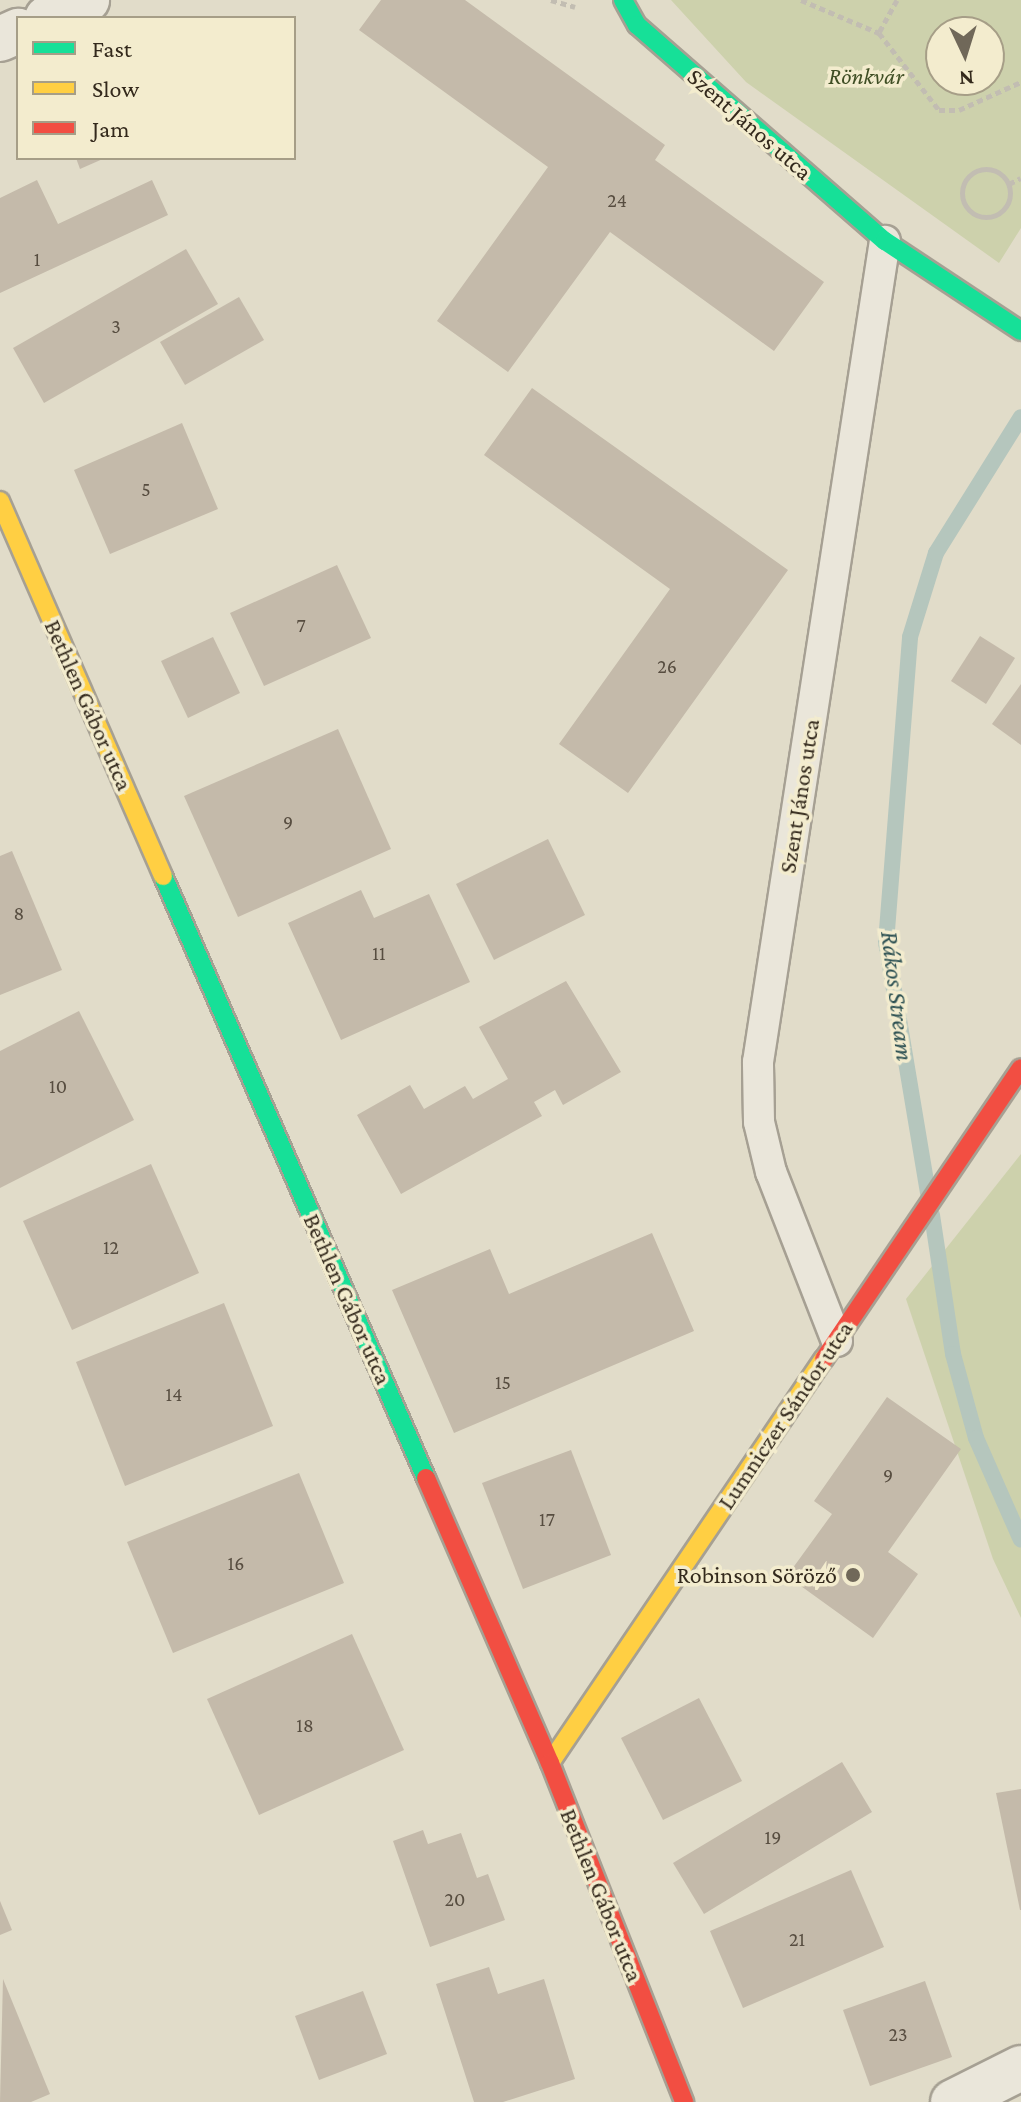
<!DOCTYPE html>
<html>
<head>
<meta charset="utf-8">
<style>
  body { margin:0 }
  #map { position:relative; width:1021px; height:2102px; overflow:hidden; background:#e1dcc9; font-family:"Crimson Pro",serif }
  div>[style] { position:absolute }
  .green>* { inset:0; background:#cdd1ac }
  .stream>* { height:16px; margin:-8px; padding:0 8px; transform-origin:8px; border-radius:8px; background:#b5c6bd }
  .building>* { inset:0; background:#c4baaa }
  .path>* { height:5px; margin-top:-2.5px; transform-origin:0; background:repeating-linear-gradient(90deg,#c2bdb2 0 6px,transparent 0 10px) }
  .path>.ring { margin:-2.5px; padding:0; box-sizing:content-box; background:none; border:5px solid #c2bdb2; border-radius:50% }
  .roads { filter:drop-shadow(2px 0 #a6a093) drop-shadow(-2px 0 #a6a093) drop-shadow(0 2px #a6a093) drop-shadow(0 -2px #a6a093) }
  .lane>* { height:30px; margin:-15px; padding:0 15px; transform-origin:15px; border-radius:15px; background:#eae6da }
  .street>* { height:44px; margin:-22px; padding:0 22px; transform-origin:22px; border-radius:22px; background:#eae6da }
  .fast>* { height:18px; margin:-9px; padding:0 9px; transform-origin:9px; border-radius:9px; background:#16e098 }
  .slow>* { height:18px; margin:-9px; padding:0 9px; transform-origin:9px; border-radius:9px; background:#ffcf43 }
  .jam>* { height:18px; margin:-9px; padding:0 9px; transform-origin:9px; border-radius:9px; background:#f24e42 }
  .dots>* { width:22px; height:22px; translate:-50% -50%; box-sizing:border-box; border:4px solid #f3ecce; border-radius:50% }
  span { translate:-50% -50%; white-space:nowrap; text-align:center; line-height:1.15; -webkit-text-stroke:7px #f3ecce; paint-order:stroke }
  .number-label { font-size:20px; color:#574d40 }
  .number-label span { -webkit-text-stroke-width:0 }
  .park-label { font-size:24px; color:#3f4e24; font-style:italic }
  .street-label { font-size:24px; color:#33291c }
  .poi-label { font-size:24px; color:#33291c }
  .right { translate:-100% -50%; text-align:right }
  .water-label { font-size:26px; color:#2c5052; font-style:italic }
  .legend { position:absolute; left:16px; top:16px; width:280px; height:144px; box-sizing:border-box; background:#f3ecce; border:2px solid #a69e87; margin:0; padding:10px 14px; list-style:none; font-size:24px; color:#33291c }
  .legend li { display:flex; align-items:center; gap:16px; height:40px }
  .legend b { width:40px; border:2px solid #a69e87 }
  .north { position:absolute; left:925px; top:16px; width:80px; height:80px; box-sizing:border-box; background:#f3ecce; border:2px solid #a69e87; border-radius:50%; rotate:176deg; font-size:22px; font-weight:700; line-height:32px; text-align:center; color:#33291c }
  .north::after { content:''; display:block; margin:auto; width:28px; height:36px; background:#706859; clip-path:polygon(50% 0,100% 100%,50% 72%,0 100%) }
</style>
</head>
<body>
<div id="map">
  <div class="green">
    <i style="clip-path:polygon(evenodd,671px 0,1021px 0,1021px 228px,999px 263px,746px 82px,671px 0,941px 32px,989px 32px,989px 80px,941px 80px,941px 32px)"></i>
    <i style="clip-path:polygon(1021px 1154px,1021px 1618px,993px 1559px,906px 1299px)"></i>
  </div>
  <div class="stream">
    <i style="left:928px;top:1193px;width:254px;rotate:-99.5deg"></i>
    <i style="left:886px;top:943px;width:307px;rotate:-85.5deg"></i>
    <i style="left:910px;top:637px;width:88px;rotate:-72.8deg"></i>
    <i style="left:936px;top:553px;width:160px;rotate:-58deg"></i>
    <i style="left:932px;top:1215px;width:141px;rotate:81.4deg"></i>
    <i style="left:953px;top:1354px;width:87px;rotate:74.7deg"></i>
    <i style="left:976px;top:1438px;width:111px;rotate:66.2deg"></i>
  </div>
  <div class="building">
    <i style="clip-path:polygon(381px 0,465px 0,665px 145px,655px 160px,824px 282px,774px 351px,610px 232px,508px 372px,437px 321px,548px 167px,359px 30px)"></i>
    <i style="clip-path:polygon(76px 158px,105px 158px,80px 169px)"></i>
    <i style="clip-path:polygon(37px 180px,58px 224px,152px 180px,168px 215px,0 293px,0 198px)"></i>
    <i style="clip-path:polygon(186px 249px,218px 304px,44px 403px,13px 348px)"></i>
    <i style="clip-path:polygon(239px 297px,264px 340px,185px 385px,160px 342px)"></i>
    <i style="clip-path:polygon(532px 388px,788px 570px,628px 793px,559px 744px,670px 589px,484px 455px)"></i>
    <i style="clip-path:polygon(182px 423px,218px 509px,110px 554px,74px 470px)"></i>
    <i style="clip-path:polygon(337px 565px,371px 638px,264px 686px,230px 613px)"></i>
    <i style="clip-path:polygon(980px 636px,1015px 658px,986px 704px,951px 681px)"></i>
    <i style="clip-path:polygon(213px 637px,240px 693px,188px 718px,161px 661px)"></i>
    <i style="clip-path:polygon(1021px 684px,1021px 745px,992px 724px)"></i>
    <i style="clip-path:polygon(338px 729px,391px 849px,238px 917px,184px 796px)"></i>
    <i style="clip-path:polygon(548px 839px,585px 915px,494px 960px,456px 884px)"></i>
    <i style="clip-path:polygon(12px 851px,62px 970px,0 995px,0 856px)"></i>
    <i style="clip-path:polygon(361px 890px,374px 918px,429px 894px,470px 982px,341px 1040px,288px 923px)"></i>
    <i style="clip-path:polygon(566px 981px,621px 1072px,563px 1105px,555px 1090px,534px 1102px,542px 1116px,401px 1194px,357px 1115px,410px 1085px,424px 1109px,465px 1086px,473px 1099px,508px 1079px,479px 1027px)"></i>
    <i style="clip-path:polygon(79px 1011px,134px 1120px,0 1188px,0 1051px)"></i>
    <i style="clip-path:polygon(151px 1164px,199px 1273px,72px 1330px,23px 1221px)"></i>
    <i style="clip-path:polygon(652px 1233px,694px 1331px,454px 1433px,392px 1290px,490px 1249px,509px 1294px)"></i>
    <i style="clip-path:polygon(224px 1303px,273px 1426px,125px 1486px,76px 1362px)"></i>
    <i style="clip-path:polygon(887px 1397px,961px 1449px,888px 1552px,918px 1574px,873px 1638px,787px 1576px,832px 1514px,814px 1501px)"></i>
    <i style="clip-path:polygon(571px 1450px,611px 1555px,523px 1589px,482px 1483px)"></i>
    <i style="clip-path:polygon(299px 1473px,344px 1583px,173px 1653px,127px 1542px)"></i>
    <i style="clip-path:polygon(352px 1634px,404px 1750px,259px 1815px,207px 1699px)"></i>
    <i style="clip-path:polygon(699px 1698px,742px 1781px,663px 1820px,621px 1738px)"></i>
    <i style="clip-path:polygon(842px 1762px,872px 1812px,704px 1914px,673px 1863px)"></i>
    <i style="clip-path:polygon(1021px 1789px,1021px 1910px,1020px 1910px,996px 1793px)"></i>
    <i style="clip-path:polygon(423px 1830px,428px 1844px,461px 1833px,477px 1878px,488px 1874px,505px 1920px,430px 1947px,393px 1841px)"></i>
    <i style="clip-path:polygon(851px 1870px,884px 1947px,743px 2008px,710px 1931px)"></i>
    <i style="clip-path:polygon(0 1901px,12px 1930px,0 1935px)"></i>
    <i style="clip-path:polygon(489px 1967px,498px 1994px,544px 1979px,575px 2079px,503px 2102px,474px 2102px,436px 1984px)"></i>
    <i style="clip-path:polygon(3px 1979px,50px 2094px,31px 2102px,0 2102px)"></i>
    <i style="clip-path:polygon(925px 1981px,952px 2057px,870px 2086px,843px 2010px)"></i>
    <i style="clip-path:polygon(363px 1991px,387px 2054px,319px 2080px,295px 2016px)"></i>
  </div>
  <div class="path">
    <i style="left:551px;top:0;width:25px;rotate:16deg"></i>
    <i style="left:801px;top:0;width:85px;rotate:22.9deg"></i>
    <i style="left:897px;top:0;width:38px;rotate:119deg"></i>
    <i style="left:879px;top:33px;width:98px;rotate:52.1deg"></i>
    <i style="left:939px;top:110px;width:20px"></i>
    <i style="left:959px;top:110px;width:68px;rotate:-24.3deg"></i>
    <i class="ring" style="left:962px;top:169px;width:43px;height:43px"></i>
    <i style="left:1009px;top:184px;width:13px;rotate:-27deg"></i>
  </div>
  <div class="roads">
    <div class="lane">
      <i style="left:837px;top:1341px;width:181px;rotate:-111.3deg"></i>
      <i style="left:771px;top:1172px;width:51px;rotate:-103.5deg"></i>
      <i style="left:759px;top:1122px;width:60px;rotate:-91deg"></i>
      <i style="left:758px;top:1062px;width:831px;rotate:-81.21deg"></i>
    </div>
    <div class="street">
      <i style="left:47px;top:18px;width:44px;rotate:-24.2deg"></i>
      <i style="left:0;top:39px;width:20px;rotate:-24deg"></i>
      <i style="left:953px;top:2102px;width:76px;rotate:-26.6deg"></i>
    </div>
    <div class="fast">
      <i style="left:623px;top:0;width:29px;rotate:61deg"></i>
      <i style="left:637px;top:25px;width:329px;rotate:41.1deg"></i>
      <i style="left:885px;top:241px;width:163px;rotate:33.5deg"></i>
      <i style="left:163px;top:876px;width:657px;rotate:66.4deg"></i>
    </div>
    <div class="slow">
      <i style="left:0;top:501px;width:409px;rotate:66.5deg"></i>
      <i style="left:550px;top:1763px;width:488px;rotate:-55.9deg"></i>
    </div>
    <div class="jam">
      <i style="left:824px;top:1359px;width:351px;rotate:-55.9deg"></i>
      <i style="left:426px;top:1478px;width:311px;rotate:66.5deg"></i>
      <i style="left:550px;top:1763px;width:365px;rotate:68.4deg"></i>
    </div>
  </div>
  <div class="dots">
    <i style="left:853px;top:1575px;background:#706859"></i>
  </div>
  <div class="number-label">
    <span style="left:617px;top:200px">24</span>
    <span style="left:37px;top:259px">1</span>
    <span style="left:116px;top:326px">3</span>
    <span style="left:146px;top:489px">5</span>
    <span style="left:301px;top:625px">7</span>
    <span style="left:667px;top:666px">26</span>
    <span style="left:288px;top:822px">9</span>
    <span style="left:19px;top:913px">8</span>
    <span style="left:379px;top:953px">11</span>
    <span style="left:58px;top:1086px">10</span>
    <span style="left:111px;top:1247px">12</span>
    <span style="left:503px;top:1382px">15</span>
    <span style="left:174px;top:1394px">14</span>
    <span style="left:888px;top:1475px">9</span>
    <span style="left:547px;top:1519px">17</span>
    <span style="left:236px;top:1563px">16</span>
    <span style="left:305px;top:1725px">18</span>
    <span style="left:773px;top:1837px">19</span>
    <span style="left:455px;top:1899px">20</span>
    <span style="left:797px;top:1939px">21</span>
    <span style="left:898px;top:2034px">23</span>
  </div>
  <div class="park-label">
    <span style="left:866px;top:76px">Rönkvár</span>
  </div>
  <div class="street-label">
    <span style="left:750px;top:124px;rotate:41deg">Szent János utca</span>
    <span style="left:89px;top:705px;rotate:66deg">Bethlen Gábor utca</span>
    <span style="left:799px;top:796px;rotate:-81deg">Szent János utca</span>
    <span style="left:348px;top:1299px;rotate:66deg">Bethlen Gábor utca</span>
    <span style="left:785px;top:1415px;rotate:-56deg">Lumniczer Sándor utca</span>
    <span style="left:602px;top:1895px;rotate:68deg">Bethlen Gábor utca</span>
  </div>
  <div class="poi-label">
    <span class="right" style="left:837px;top:1575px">Robinson Söröző</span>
  </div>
  <div class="water-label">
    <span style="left:897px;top:996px;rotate:83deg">Rákos Stream</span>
  </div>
  <ul class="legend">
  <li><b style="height:10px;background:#16e098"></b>Fast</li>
  <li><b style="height:10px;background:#ffcf43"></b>Slow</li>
  <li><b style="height:10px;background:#f24e42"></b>Jam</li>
  </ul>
  <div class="north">N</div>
</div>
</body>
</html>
